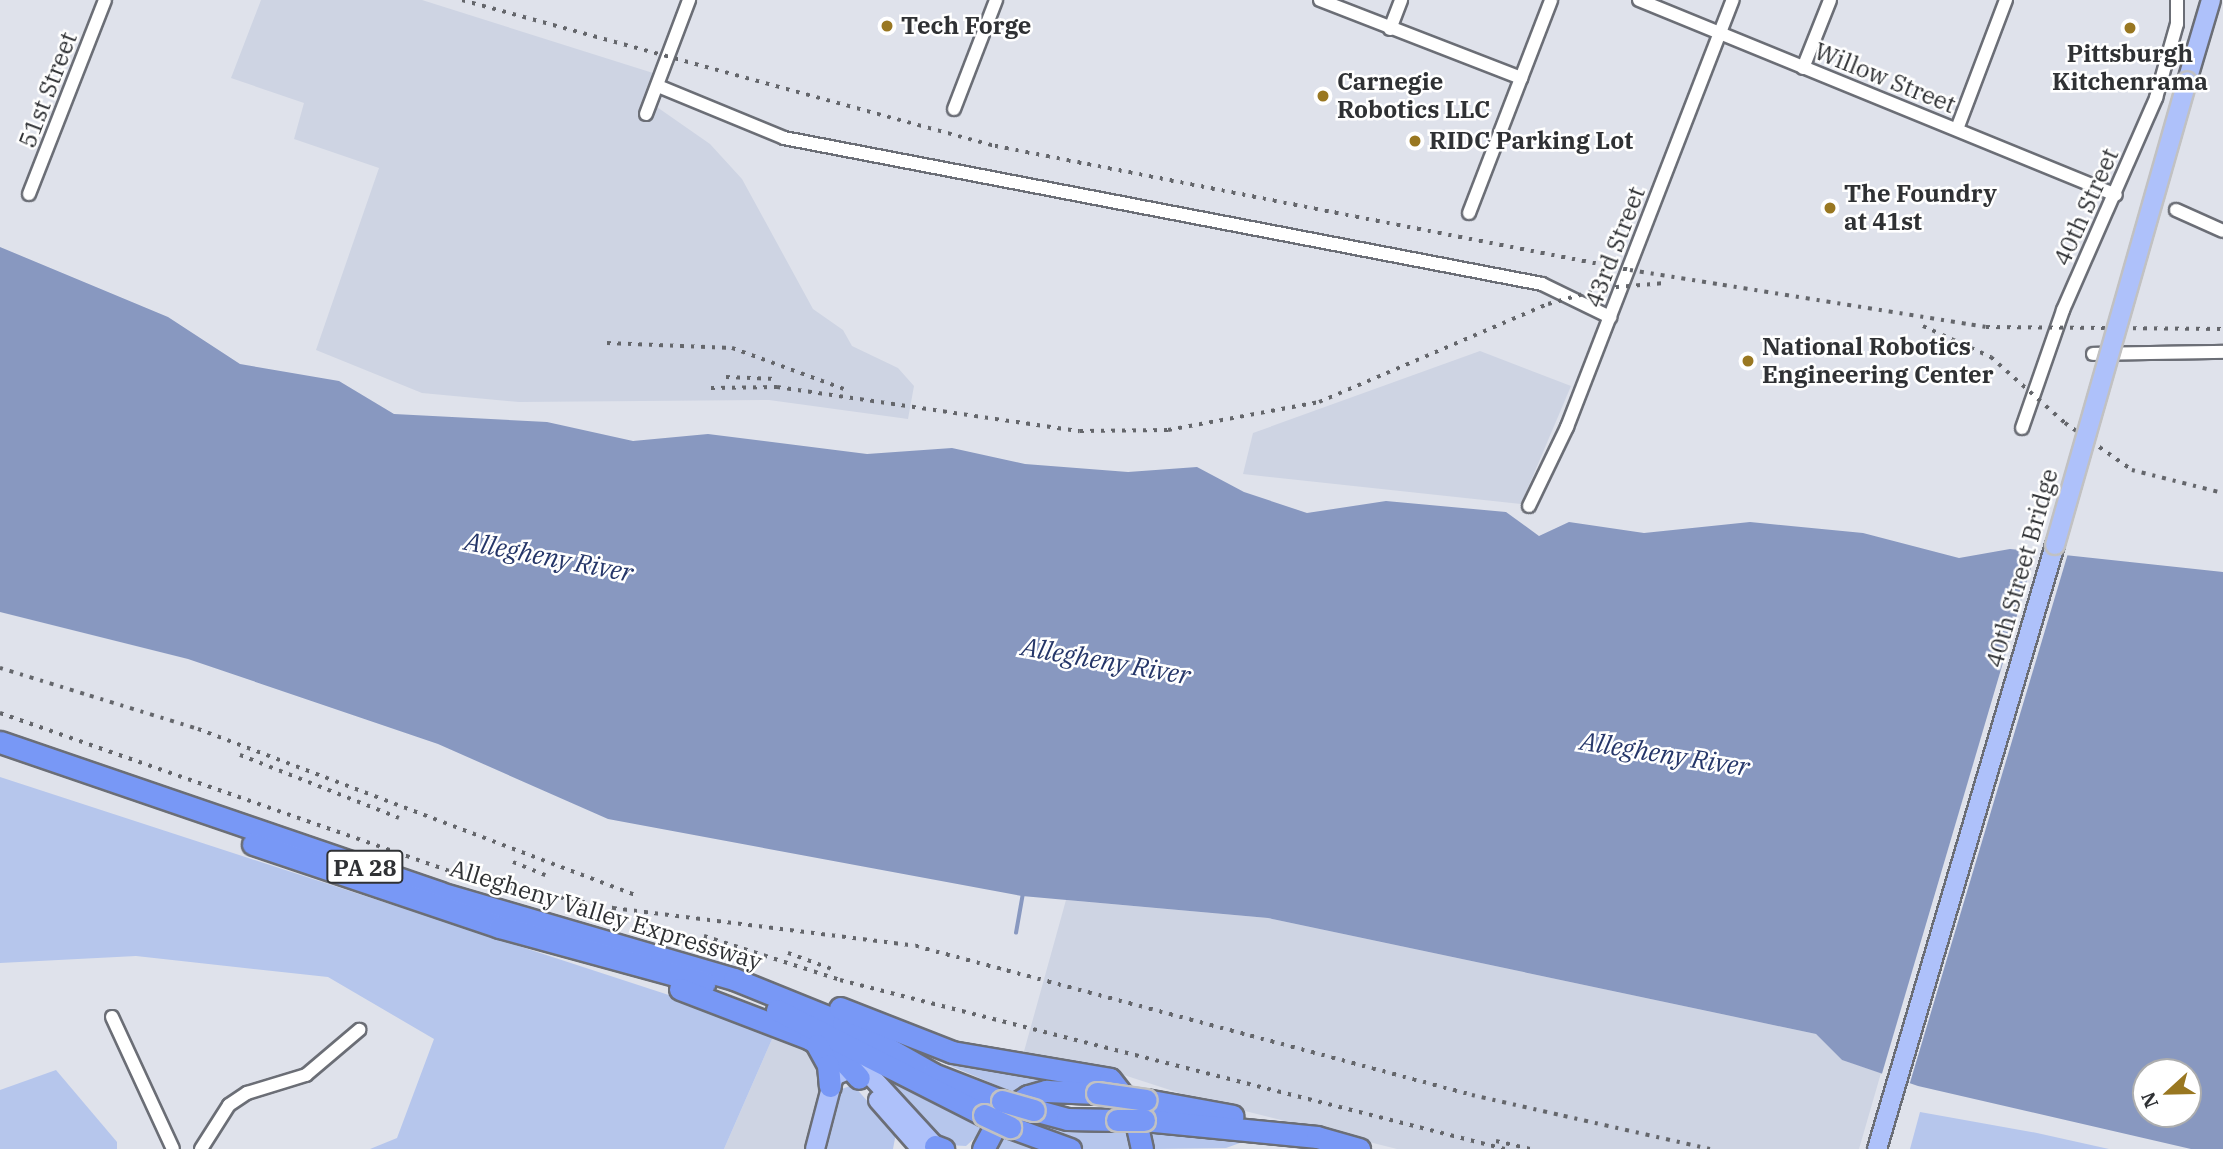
<!DOCTYPE html>
<html>
<head>
<meta charset="utf-8">
<style>
  body { margin:0 }
  #map { position:relative; width:2223px; height:1149px; overflow:hidden; background:#dfe2eb; font-family:"IBM Plex Serif",serif }
  div>[style] { position:absolute }
  .built>* { inset:0; background:#ced4e3 }
  .green>* { inset:0; background:#b6c6ec }
  .water>* { inset:0; background:#8898c0 }
  .pier>* { inset:0; background:#dfe2eb }
  .stream>* { height:3.5px; margin:-1.75px; padding:0 1.75px; transform-origin:1.75px; border-radius:1.75px; background:#8898c0 }
  .roads { filter:drop-shadow(2px 0 #6b6e76) drop-shadow(-2px 0 #6b6e76) drop-shadow(0 2px #6b6e76) drop-shadow(0 -2px #6b6e76) }
  .street>* { height:12px; margin:-6px; padding:0 6px; transform-origin:6px; border-radius:6px; background:#fff }
  .primary>* { height:18px; margin:-9px; padding:0 9px; transform-origin:9px; border-radius:9px; background:#aec1fa }
  .highway>* { height:21px; margin:-10.5px; padding:0 10.5px; transform-origin:10.5px; border-radius:10.5px; background:#7898f6 }
  .rail>* { height:3.5px; margin-top:-1.75px; transform-origin:0; background:repeating-linear-gradient(90deg,#64666b 0 3.5px,transparent 0 10.5px) }
  .bridges { filter:drop-shadow(2px 0 #c1c1c2) drop-shadow(-2px 0 #c1c1c2) drop-shadow(0 2px #c1c1c2) drop-shadow(0 -2px #c1c1c2) }
  .primary-bridge>* { height:18px; margin:-9px; padding:0 9px; transform-origin:9px; border-radius:9px; background:#aec1fa }
  .highway-bridge>* { height:21px; margin:-10.5px; padding:0 10.5px; transform-origin:10.5px; border-radius:10.5px; background:#7898f6 }
  .dots>* { width:19px; height:19px; translate:-50% -50%; box-sizing:border-box; border:4px solid #fff; border-radius:50% }
  span { translate:-50% -50%; white-space:nowrap; text-align:center; line-height:1.15; -webkit-text-stroke:5px #fff; paint-order:stroke }
  .shield-label span { padding:2px 5px; background:#fff; border:2px solid; border-radius:5px; -webkit-text-stroke-width:0 }
  .shield-label { font-size:23px; color:#2f3134; font-weight:700 }
  .poi-label { font-size:24px; color:#2f3134; font-weight:700 }
  .left { translate:0 -50%; text-align:left }
  .street-label { font-size:24px; color:#2f3134 }
  .water-label { font-size:26px; color:#253669; font-style:italic }
  .north { position:absolute; left:2132px; top:1058px; width:70px; height:70px; box-sizing:border-box; background:#fff; border:2px solid #acadae; border-radius:50%; rotate:248deg; font-size:19px; font-weight:700; line-height:28px; text-align:center; color:#2f3134 }
  .north::after { content:''; display:block; margin:auto; width:24px; height:32px; background:#997721; clip-path:polygon(50% 0,100% 100%,50% 72%,0 100%) }
</style>
</head>
<body>
<div id="map">
  <div class="built">
    <i style="clip-path:polygon(261px 0,422px 0,653px 73px,644px 98px,710px 144px,742px 179px,813px 309px,843px 330px,852px 346px,898px 368px,914px 386px,908px 419px,769px 400px,519px 402px,422px 393px,316px 350px,379px 168px,294px 139px,304px 103px,231px 78px)"></i>
    <i style="clip-path:polygon(1480px 351px,1571px 386px,1521px 504px,1243px 474px,1253px 433px)"></i>
    <i style="clip-path:polygon(1066px 900px,1268px 918px,1816px 1034px,1842px 1060px,1881px 1073px,1859px 1149px,1397px 1149px,1201px 1100px,1096px 1066px,1023px 1055px)"></i>
    <i style="clip-path:polygon(776px 1030px,807px 1042px,822px 1062px,823px 1086px,807px 1149px,724px 1149px)"></i>
  </div>
  <div class="green">
    <i style="clip-path:polygon(0 777px,776px 1030px,724px 1149px,370px 1149px,397px 1138px,434px 1039px,328px 977px,136px 956px,0 963px)"></i>
    <i style="clip-path:polygon(846px 1047px,987px 1127px,966px 1146px,948px 1145px)"></i>
    <i style="clip-path:polygon(920px 1053px,949px 1059px,1087px 1080px,1020px 1095px)"></i>
    <i style="clip-path:polygon(56px 1070px,117px 1142px,117px 1149px,0 1149px,0 1090px)"></i>
    <i style="clip-path:polygon(853px 1085px,896px 1133px,893px 1149px,824px 1149px,839px 1090px)"></i>
    <i style="clip-path:polygon(1920px 1112px,2037px 1133px,2109px 1149px,1910px 1149px)"></i>
    <i style="clip-path:polygon(1039px 1121px,1131px 1131px,1135px 1149px,995px 1149px,999px 1132px,1047px 1132px)"></i>
    <i style="clip-path:polygon(1146px 1132px,1199px 1132px,1248px 1140px,1226px 1148px,1155px 1149px)"></i>
  </div>
  <div class="water">
    <i style="clip-path:polygon(evenodd,0 247px,168px 317px,240px 364px,339px 381px,394px 414px,547px 422px,633px 441px,708px 434px,867px 454px,952px 448px,1025px 464px,1128px 472px,1197px 467px,1244px 492px,1307px 513px,1386px 501px,1506px 512px,1539px 536px,1569px 522px,1644px 533px,1750px 522px,1863px 533px,1959px 558px,2010px 549px,2223px 572px,2223px 1149px,2191px 1149px,1918px 1086px,1842px 1060px,1816px 1034px,1268px 918px,1022px 896px,608px 819px,438px 744px,188px 659px,0 612px,0 247px,2146px 1072px,2188px 1072px,2188px 1114px,2146px 1114px,2146px 1072px)"></i>
  </div>
  <div class="pier">
    <i style="clip-path:polygon(2037px 547px,2069px 550px,1909px 1086px,1881px 1077px)"></i>
  </div>
  <div class="stream">
    <i style="left:1016px;top:933px;width:40px;rotate:-80deg"></i>
  </div>
  <div class="roads">
    <div class="street">
      <i style="left:1320px;top:0;width:216px;rotate:21.2deg"></i>
      <i style="left:1639px;top:0;width:515px;rotate:22.23deg"></i>
      <i style="left:1390px;top:29px;width:31px;rotate:-69deg"></i>
      <i style="left:1803px;top:68px;width:73px;rotate:-68.3deg"></i>
      <i style="left:658px;top:86px;width:136px;rotate:22.4deg"></i>
      <i style="left:784px;top:138px;width:772px;rotate:10.9deg"></i>
      <i style="left:1542px;top:284px;width:76px;rotate:25.9deg"></i>
      <i style="left:954px;top:109px;width:117px;rotate:-68.9deg"></i>
      <i style="left:646px;top:114px;width:122px;rotate:-69.3deg"></i>
      <i style="left:1957px;top:129px;width:138px;rotate:-69.2deg"></i>
      <i style="left:29px;top:194px;width:208px;rotate:-68.6deg"></i>
      <i style="left:2176px;top:210px;width:51px;rotate:24.1deg"></i>
      <i style="left:1469px;top:213px;width:228px;rotate:-68.9deg"></i>
      <i style="left:2093px;top:354px;width:130px;rotate:-0.9deg"></i>
      <i style="left:2022px;top:428px;width:125px;rotate:-70.8deg"></i>
      <i style="left:2063px;top:310px;width:232px;rotate:-66.3deg"></i>
      <i style="left:2156px;top:98px;width:77px;rotate:-74.2deg"></i>
      <i style="left:2177px;top:24px;width:24px;rotate:-90deg"></i>
      <i style="left:1529px;top:506px;width:88px;rotate:-64.3deg"></i>
      <i style="left:1567px;top:427px;width:458px;rotate:-68.8deg"></i>
      <i style="left:112px;top:1017px;width:145px;rotate:65.2deg"></i>
      <i style="left:201px;top:1149px;width:52px;rotate:-57.5deg"></i>
      <i style="left:229px;top:1105px;width:22px;rotate:-34deg"></i>
      <i style="left:247px;top:1093px;width:62px;rotate:-17deg"></i>
      <i style="left:306px;top:1075px;width:70px;rotate:-40.3deg"></i>
    </div>
    <div class="primary">
      <i style="left:2187px;top:81px;width:84px;rotate:-73.5deg"></i>
      <i style="left:878px;top:1100px;width:65px;rotate:48.7deg"></i>
      <i style="left:815px;top:1149px;width:75px;rotate:-75.4deg"></i>
      <i style="left:834px;top:1076px;width:23px;rotate:-23deg"></i>
      <i style="left:855px;top:1067px;width:14px;rotate:25deg"></i>
      <i style="left:868px;top:1073px;width:103px;rotate:47.4deg"></i>
      <i style="left:1877px;top:1149px;width:630px;rotate:-73.58deg"></i>
    </div>
    <div class="highway">
      <i style="left:0;top:742px;width:465px;rotate:18.9deg"></i>
      <i style="left:440px;top:893px;width:306px;rotate:16.3deg"></i>
      <i style="left:734px;top:979px;width:118px;rotate:22deg"></i>
      <i style="left:843px;top:1023px;width:103px;rotate:29.5deg"></i>
      <i style="left:933px;top:1074px;width:74px;rotate:21.4deg"></i>
      <i style="left:253px;top:844px;width:260px;rotate:18.6deg"></i>
      <i style="left:499px;top:927px;width:213px;rotate:15.3deg"></i>
      <i style="left:680px;top:989px;width:139px;rotate:21deg"></i>
      <i style="left:810px;top:1039px;width:35px;rotate:31deg"></i>
      <i style="left:840px;top:1057px;width:28px;rotate:48deg"></i>
      <i style="left:840px;top:1008px;width:120px;rotate:21.4deg"></i>
      <i style="left:952px;top:1052px;width:160px;rotate:9.7deg"></i>
      <i style="left:1110px;top:1079px;width:37px;rotate:52deg"></i>
      <i style="left:1133px;top:1108px;width:42px;rotate:77.6deg"></i>
      <i style="left:777px;top:1010px;width:232px;rotate:26.9deg"></i>
      <i style="left:817px;top:1045px;width:23px;rotate:61deg"></i>
      <i style="left:828px;top:1065px;width:21px;rotate:85deg"></i>
      <i style="left:1146px;top:1100px;width:88px;rotate:10.4deg"></i>
      <i style="left:1034px;top:1110px;width:34px;rotate:15deg"></i>
      <i style="left:1067px;top:1119px;width:50px;rotate:1.1deg"></i>
      <i style="left:1144px;top:1120px;width:174px;rotate:5.6deg"></i>
      <i style="left:1317px;top:1137px;width:44px;rotate:15.9deg"></i>
      <i style="left:1010px;top:1127px;width:64px;rotate:20.1deg"></i>
      <i style="left:935px;top:1146px;width:9px;rotate:21deg"></i>
      <i style="left:983px;top:1149px;width:41px;rotate:-62.2deg"></i>
      <i style="left:1002px;top:1113px;width:31px;rotate:-33deg"></i>
      <i style="left:1028px;top:1096px;width:19px;rotate:-16deg"></i>
      <i style="left:1046px;top:1091px;width:51px;rotate:2.2deg"></i>
    </div>
  </div>
  <div class="rail">
    <i style="left:462px;top:0;width:553px;rotate:15.32deg"></i>
    <i style="left:995px;top:146px;width:647px;rotate:11.05deg"></i>
    <i style="left:1630px;top:270px;width:361px;rotate:9.1deg"></i>
    <i style="left:1986px;top:327px;width:237px;rotate:0.5deg"></i>
    <i style="left:1923px;top:326px;width:75px;rotate:24.5deg"></i>
    <i style="left:1991px;top:357px;width:99px;rotate:41.7deg"></i>
    <i style="left:2065px;top:423px;width:82px;rotate:35deg"></i>
    <i style="left:2132px;top:470px;width:94px;rotate:14.2deg"></i>
    <i style="left:607px;top:343px;width:125px;rotate:2.3deg"></i>
    <i style="left:732px;top:348px;width:119px;rotate:20.1deg"></i>
    <i style="left:726px;top:377px;width:52px;rotate:2.2deg"></i>
    <i style="left:711px;top:388px;width:66px;rotate:-0.9deg"></i>
    <i style="left:777px;top:387px;width:306px;rotate:8.3deg"></i>
    <i style="left:1080px;top:431px;width:88px;rotate:-0.7deg"></i>
    <i style="left:1168px;top:430px;width:154px;rotate:-10.5deg"></i>
    <i style="left:1319px;top:402px;width:249px;rotate:-23.2deg"></i>
    <i style="left:1548px;top:304px;width:59px;rotate:-15.7deg"></i>
    <i style="left:1605px;top:288px;width:60px;rotate:-4.8deg"></i>
    <i style="left:0;top:668px;width:207px;rotate:17.1deg"></i>
    <i style="left:198px;top:729px;width:471px;rotate:20.8deg"></i>
    <i style="left:0;top:713px;width:507px;rotate:19.36deg"></i>
    <i style="left:478px;top:881px;width:138px;rotate:11.3deg"></i>
    <i style="left:613px;top:908px;width:305px;rotate:7.1deg"></i>
    <i style="left:916px;top:946px;width:576px;rotate:15deg"></i>
    <i style="left:1472px;top:1095px;width:244px;rotate:12.8deg"></i>
    <i style="left:240px;top:755px;width:171px;rotate:21.6deg"></i>
    <i style="left:513px;top:862px;width:35px;rotate:22deg"></i>
    <i style="left:704px;top:936px;width:143px;rotate:17.9deg"></i>
    <i style="left:840px;top:980px;width:686px;rotate:14.26deg"></i>
    <i style="left:788px;top:953px;width:47px;rotate:20deg"></i>
    <i style="left:1496px;top:1141px;width:35px;rotate:13deg"></i>
  </div>
  <div class="bridges">
    <div class="primary-bridge">
      <i style="left:2055px;top:545px;width:482px;rotate:-74.1deg"></i>
    </div>
    <div class="highway-bridge">
      <i style="left:1097px;top:1093px;width:49px;rotate:8.1deg"></i>
      <i style="left:1002px;top:1101px;width:33px;rotate:16deg"></i>
      <i style="left:984px;top:1115px;width:29px;rotate:25deg"></i>
      <i style="left:1117px;top:1120px;width:27px"></i>
    </div>
  </div>
  <div class="dots">
    <i style="left:887px;top:26px;background:#997721"></i>
    <i style="left:2130px;top:28px;background:#997721"></i>
    <i style="left:1323px;top:96px;background:#997721"></i>
    <i style="left:1415px;top:141px;background:#997721"></i>
    <i style="left:1830px;top:208px;background:#997721"></i>
    <i style="left:1748px;top:361px;background:#997721"></i>
  </div>
  <div class="shield-label">
    <span style="left:365px;top:867px">PA 28</span>
  </div>
  <div class="poi-label">
    <span class="left" style="left:901px;top:26px">Tech Forge</span>
    <span style="left:2130px;top:68px">Pittsburgh<br>Kitchenrama</span>
    <span class="left" style="left:1337px;top:96px">Carnegie<br>Robotics LLC</span>
    <span class="left" style="left:1429px;top:141px">RIDC Parking Lot</span>
    <span class="left" style="left:1844px;top:208px">The Foundry<br>at 41st</span>
    <span class="left" style="left:1762px;top:361px">National Robotics<br>Engineering Center</span>
  </div>
  <div class="street-label">
    <span style="left:1885px;top:78px;rotate:22deg">Willow Street</span>
    <span style="left:48px;top:90px;rotate:-69deg">51st Street</span>
    <span style="left:2086px;top:207px;rotate:-66deg">40th Street</span>
    <span style="left:1615px;top:247px;rotate:-69deg">43rd Street</span>
    <span style="left:2022px;top:568px;rotate:-74deg">40th Street Bridge</span>
    <span style="left:606px;top:915px;rotate:17deg">Allegheny Valley Expressway</span>
  </div>
  <div class="water-label">
    <span style="left:549px;top:557px;rotate:11deg">Allegheny River</span>
    <span style="left:1106px;top:661px;rotate:10deg">Allegheny River</span>
    <span style="left:1665px;top:754px;rotate:9deg">Allegheny River</span>
  </div>
  <div class="north">N</div>
</div>
</body>
</html>
